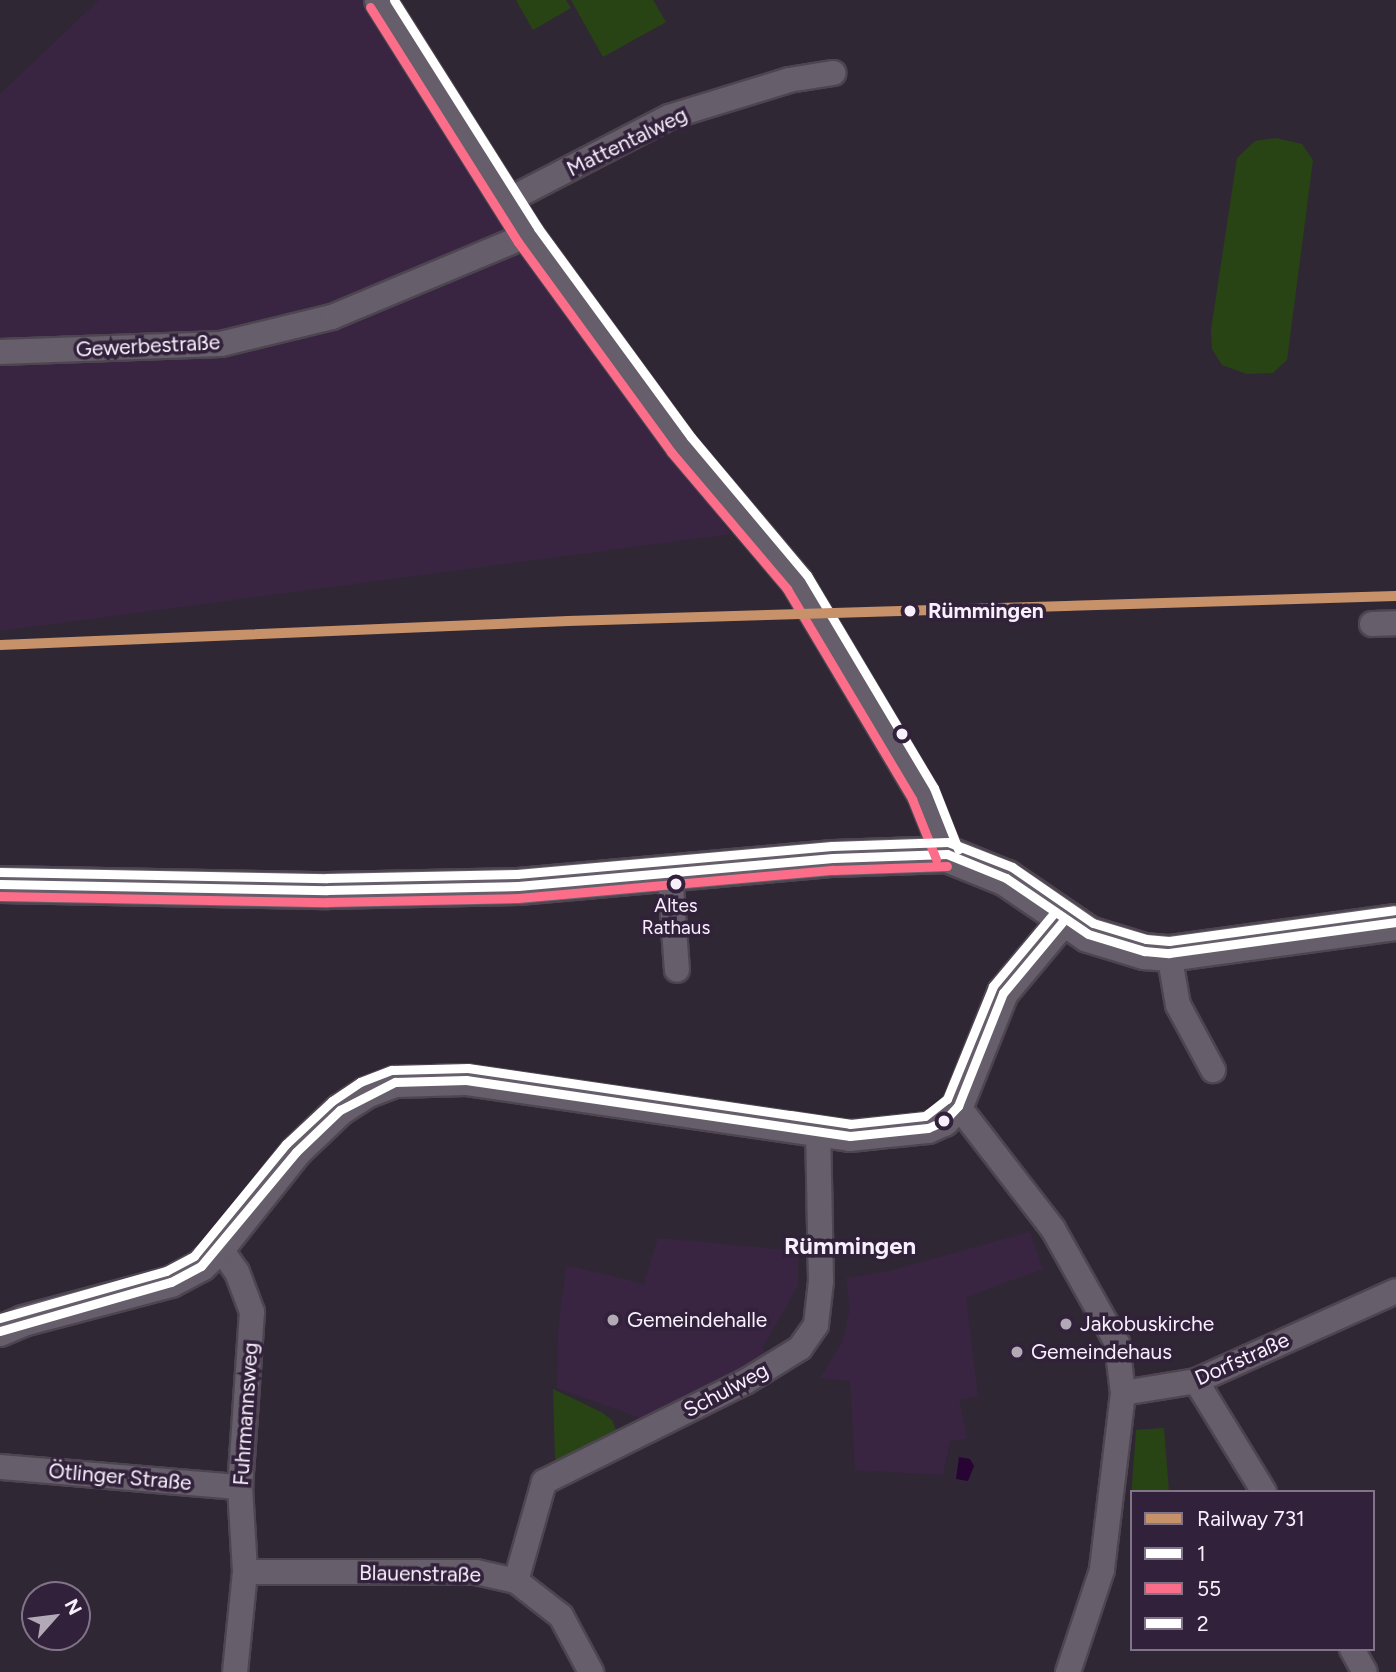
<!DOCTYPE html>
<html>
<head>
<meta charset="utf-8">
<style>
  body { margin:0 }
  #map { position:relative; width:1396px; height:1672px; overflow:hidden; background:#302734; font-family:Figtree,sans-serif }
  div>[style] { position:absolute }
  .built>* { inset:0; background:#392542 }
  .green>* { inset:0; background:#294414 }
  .water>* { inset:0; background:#280435 }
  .roads { filter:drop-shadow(2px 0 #4d4550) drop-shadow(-2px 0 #4d4550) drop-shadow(0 2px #4d4550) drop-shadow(0 -2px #4d4550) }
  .minor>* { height:24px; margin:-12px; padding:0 12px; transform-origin:12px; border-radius:12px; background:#665e6a }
  .tertiary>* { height:30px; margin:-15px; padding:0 15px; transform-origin:15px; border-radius:15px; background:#665e6a }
  .secondary>* { height:35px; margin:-17.5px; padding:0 17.5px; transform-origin:17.5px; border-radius:17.5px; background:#665e6a }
  .bus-1>* { height:9px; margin:-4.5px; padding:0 4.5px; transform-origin:4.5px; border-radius:4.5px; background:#fff }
  .bus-2>* { height:9px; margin:-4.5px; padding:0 4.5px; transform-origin:4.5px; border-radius:4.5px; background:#fb6d88 }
  .bus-3>* { height:9px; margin:-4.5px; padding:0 4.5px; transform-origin:4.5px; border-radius:4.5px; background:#fff }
  .rail-1>* { height:10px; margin:-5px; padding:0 5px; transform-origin:5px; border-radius:5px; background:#c7916a }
  .dots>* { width:19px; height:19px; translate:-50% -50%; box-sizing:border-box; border:4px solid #32213a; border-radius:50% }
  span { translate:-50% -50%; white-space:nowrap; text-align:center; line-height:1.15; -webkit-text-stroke:7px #32213a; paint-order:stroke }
  .bus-label { font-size:19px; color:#f8effd }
  .street-label { font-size:21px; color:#f8effd }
  .stop-label { font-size:21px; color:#f8effd; font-weight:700 }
  .left { translate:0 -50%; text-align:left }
  .poi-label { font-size:21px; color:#f8effd }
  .quarter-label { font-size:24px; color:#f8effd; font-weight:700 }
  .legend { position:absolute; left:1130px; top:1490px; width:245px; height:161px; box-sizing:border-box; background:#32213a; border:2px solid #817388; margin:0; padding:9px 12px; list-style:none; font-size:21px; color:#f8effd }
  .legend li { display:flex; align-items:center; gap:14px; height:35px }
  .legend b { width:35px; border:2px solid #817388 }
  .north { position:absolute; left:21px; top:1581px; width:70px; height:70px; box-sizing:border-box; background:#32213a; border:2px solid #817388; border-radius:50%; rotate:62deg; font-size:19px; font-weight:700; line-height:28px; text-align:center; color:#f8effd }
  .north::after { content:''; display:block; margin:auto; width:24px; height:32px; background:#b2a9b7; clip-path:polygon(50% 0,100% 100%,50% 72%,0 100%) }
</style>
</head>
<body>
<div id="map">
  <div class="built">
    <i style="clip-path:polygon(99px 0,366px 0,515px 241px,731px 534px,0 631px,0 94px)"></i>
    <i style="clip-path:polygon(1030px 1232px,1043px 1269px,966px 1297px,978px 1397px,959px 1400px,967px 1439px,950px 1441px,943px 1475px,855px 1470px,850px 1381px,820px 1378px,842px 1343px,850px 1309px,846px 1278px,889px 1271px)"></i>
    <i style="clip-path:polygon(658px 1238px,798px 1251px,798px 1286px,762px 1348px,772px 1356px,652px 1422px,557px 1388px,558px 1330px,566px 1265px,644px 1284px)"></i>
  </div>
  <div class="green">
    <i style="clip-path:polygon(516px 0,566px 0,571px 8px,533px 30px)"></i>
    <i style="clip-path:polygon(571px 0,653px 0,666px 22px,603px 57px)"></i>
    <i style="clip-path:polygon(1276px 138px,1302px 144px,1313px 160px,1287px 360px,1273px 373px,1247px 374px,1222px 365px,1212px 349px,1211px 330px,1237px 158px,1255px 141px)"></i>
    <i style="clip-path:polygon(553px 1389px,601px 1412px,612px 1420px,618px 1435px,567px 1461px,555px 1459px)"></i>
    <i style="clip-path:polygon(1164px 1428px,1169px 1492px,1132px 1492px,1131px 1499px,1136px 1430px)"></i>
  </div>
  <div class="water">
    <i style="clip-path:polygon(959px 1457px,970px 1459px,974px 1466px,968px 1481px,956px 1479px)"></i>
  </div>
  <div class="roads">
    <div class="minor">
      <i style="left:507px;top:201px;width:182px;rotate:-27.4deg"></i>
      <i style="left:669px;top:117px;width:126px;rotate:-17.1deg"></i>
      <i style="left:789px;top:80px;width:45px;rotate:-9deg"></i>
      <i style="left:0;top:352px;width:221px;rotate:-2.1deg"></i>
      <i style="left:221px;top:344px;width:114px;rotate:-13.7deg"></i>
      <i style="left:332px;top:317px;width:212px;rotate:-22.7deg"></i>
      <i style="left:1372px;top:624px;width:24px;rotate:-2deg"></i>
      <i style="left:670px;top:873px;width:97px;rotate:85.9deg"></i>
      <i style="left:1169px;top:953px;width:53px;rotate:80.2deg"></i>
      <i style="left:1178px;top:1005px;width:74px;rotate:61.7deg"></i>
      <i style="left:958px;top:1106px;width:155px;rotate:52.3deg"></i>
      <i style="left:1053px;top:1229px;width:131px;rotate:60.7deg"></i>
      <i style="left:1117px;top:1343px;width:50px;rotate:83.2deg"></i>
      <i style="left:1123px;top:1393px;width:178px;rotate:96.8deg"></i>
      <i style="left:1102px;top:1570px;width:108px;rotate:108.4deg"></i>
      <i style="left:220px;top:1248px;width:29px;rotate:55deg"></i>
      <i style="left:237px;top:1272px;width:43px;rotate:69.4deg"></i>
      <i style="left:252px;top:1312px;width:175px;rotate:93.9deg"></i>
      <i style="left:240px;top:1487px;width:85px;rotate:86.6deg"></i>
      <i style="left:245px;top:1572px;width:100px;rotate:95.7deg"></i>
      <i style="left:1196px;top:1381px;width:130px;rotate:58.5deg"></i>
      <i style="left:1123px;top:1393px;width:74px;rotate:-9.3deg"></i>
      <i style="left:1196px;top:1381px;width:219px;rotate:-24.2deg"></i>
      <i style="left:0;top:1467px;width:241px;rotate:4.8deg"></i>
      <i style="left:245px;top:1572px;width:231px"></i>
      <i style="left:476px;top:1572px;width:41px;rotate:12.7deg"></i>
      <i style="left:516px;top:1581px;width:57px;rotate:37.9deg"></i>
      <i style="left:561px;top:1616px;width:64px;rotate:61.8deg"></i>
      <i style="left:516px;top:1581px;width:103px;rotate:-74.2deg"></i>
      <i style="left:544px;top:1482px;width:225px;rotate:-26.5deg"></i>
      <i style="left:745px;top:1382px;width:65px;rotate:-31.7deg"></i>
      <i style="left:800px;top:1348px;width:28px;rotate:-55deg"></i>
      <i style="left:816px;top:1325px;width:44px;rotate:-83.5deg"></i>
      <i style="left:821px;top:1281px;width:150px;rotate:-91.1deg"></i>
      <i style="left:1352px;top:1649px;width:26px;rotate:61deg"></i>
    </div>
    <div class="tertiary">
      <i style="left:380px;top:0;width:278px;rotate:57.8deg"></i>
      <i style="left:528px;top:235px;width:260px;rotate:53.9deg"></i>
      <i style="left:681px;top:445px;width:180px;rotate:49.7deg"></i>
      <i style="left:797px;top:582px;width:247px;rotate:59.3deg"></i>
      <i style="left:923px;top:794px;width:65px;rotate:68.2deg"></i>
      <i style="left:0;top:1331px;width:25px;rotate:-23deg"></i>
      <i style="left:23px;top:1321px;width:153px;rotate:-14.8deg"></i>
      <i style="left:171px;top:1282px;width:34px;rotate:-28deg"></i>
      <i style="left:201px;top:1266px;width:26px;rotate:-43deg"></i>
      <i style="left:220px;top:1248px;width:122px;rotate:-51.6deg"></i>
      <i style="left:296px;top:1152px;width:61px;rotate:-43.7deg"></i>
      <i style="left:340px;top:1110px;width:31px;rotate:-33deg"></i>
      <i style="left:366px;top:1093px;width:31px;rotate:-21deg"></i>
      <i style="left:395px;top:1082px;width:71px;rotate:-1.6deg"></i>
      <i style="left:466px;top:1080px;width:388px;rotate:8.3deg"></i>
      <i style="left:850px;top:1136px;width:78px;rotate:-5.9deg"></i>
      <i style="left:928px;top:1128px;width:17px;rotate:-24deg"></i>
      <i style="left:944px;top:1121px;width:21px;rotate:-47deg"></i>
      <i style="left:958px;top:1106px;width:122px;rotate:-68.3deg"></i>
      <i style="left:1003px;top:993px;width:94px;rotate:-50.2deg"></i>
    </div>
    <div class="secondary">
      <i style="left:0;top:884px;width:327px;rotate:1.1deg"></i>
      <i style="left:327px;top:890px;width:191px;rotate:-1.2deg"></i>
      <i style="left:518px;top:886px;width:316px;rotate:-5.1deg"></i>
      <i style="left:833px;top:858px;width:114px;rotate:-2deg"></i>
      <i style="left:947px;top:854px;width:64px;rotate:22.1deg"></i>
      <i style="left:1006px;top:878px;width:99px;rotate:34.3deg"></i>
      <i style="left:1088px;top:934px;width:59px;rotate:16.9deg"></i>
      <i style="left:1144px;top:951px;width:25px;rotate:5deg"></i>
      <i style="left:1169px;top:953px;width:229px;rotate:-7.8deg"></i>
    </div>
  </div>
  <div class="bus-1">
    <i style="left:0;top:884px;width:327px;rotate:1.1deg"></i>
    <i style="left:327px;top:890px;width:191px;rotate:-1.2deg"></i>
    <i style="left:518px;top:886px;width:316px;rotate:-5.1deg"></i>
    <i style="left:833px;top:858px;width:114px;rotate:-2deg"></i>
    <i style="left:947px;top:854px;width:64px;rotate:22.1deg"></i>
    <i style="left:1006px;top:878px;width:99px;rotate:34.3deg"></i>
    <i style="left:1088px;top:934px;width:59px;rotate:16.9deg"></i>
    <i style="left:1144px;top:951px;width:25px;rotate:5deg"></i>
    <i style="left:1169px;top:953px;width:229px;rotate:-7.8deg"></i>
    <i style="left:0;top:1331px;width:178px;rotate:-16deg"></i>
    <i style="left:171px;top:1282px;width:34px;rotate:-28deg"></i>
    <i style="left:201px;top:1266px;width:148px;rotate:-50.2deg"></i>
    <i style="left:296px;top:1152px;width:61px;rotate:-43.7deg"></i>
    <i style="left:340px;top:1110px;width:62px;rotate:-27deg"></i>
    <i style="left:395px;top:1082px;width:71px;rotate:-1.6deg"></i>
    <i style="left:466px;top:1080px;width:388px;rotate:8.3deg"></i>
    <i style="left:850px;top:1136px;width:78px;rotate:-5.9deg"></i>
    <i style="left:928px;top:1128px;width:17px;rotate:-24deg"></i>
    <i style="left:944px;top:1121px;width:21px;rotate:-47deg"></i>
    <i style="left:958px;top:1106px;width:122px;rotate:-68.3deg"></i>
    <i style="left:1003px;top:993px;width:94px;rotate:-50.2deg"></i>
  </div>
  <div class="bus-2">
    <i style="left:370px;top:7px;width:278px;rotate:57.8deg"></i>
    <i style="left:518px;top:242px;width:260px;rotate:53.9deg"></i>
    <i style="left:671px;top:452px;width:180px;rotate:49.7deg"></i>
    <i style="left:787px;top:589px;width:244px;rotate:59.2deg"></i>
    <i style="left:912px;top:799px;width:65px;rotate:68.2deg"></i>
    <i style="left:0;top:896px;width:327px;rotate:1.1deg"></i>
    <i style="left:327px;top:902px;width:191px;rotate:-1.2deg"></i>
    <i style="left:518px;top:898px;width:317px;rotate:-5.1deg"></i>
    <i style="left:834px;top:870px;width:113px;rotate:-2deg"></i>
  </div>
  <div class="bus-3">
    <i style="left:394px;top:0;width:270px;rotate:57.7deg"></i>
    <i style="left:538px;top:228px;width:259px;rotate:53.8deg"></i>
    <i style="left:691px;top:437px;width:180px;rotate:50deg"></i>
    <i style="left:807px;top:575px;width:248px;rotate:59.2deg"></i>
    <i style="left:934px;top:788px;width:66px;rotate:68.5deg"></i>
    <i style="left:0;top:872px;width:327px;rotate:1.1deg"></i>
    <i style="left:327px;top:878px;width:190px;rotate:-1.2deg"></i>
    <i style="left:517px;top:874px;width:316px;rotate:-5.1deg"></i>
    <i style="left:832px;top:846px;width:116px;rotate:-2deg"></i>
    <i style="left:948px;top:842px;width:69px;rotate:21.3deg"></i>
    <i style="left:1012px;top:867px;width:98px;rotate:34.7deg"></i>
    <i style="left:1093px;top:923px;width:55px;rotate:16.8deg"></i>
    <i style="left:1146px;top:939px;width:23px;rotate:5deg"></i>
    <i style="left:1169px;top:941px;width:227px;rotate:-7.8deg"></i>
    <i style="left:0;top:1318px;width:173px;rotate:-15.8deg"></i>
    <i style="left:166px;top:1271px;width:32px;rotate:-28deg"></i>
    <i style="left:194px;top:1256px;width:145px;rotate:-50.6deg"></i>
    <i style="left:286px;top:1144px;width:63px;rotate:-43.1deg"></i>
    <i style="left:332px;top:1101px;width:34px;rotate:-34deg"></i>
    <i style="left:360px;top:1082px;width:34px;rotate:-21deg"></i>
    <i style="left:392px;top:1070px;width:76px;rotate:-1.5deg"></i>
    <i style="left:468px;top:1068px;width:386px;rotate:8.3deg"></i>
    <i style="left:850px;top:1124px;width:75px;rotate:-6.1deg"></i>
    <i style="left:925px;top:1116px;width:28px;rotate:-38deg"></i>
    <i style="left:947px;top:1099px;width:122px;rotate:-67.8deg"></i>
    <i style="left:993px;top:986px;width:95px;rotate:-50.1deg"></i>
  </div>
  <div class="rail-1">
    <i style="left:0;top:645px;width:569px;rotate:-2.42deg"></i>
    <i style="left:568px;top:621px;width:828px;rotate:-1.73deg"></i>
  </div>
  <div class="dots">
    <i style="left:910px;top:611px;background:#f8effd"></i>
    <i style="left:902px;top:734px;background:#f8effd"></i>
    <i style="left:676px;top:884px;background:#f8effd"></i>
    <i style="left:944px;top:1121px;background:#f8effd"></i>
    <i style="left:613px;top:1320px;background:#b2a9b7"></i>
    <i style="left:1066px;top:1324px;background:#b2a9b7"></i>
    <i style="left:1017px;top:1352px;background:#b2a9b7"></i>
  </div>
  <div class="bus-label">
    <span style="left:676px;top:917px">Altes<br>Rathaus</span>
  </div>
  <div class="street-label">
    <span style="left:627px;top:142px;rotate:-26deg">Mattentalweg</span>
    <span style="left:148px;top:346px;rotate:-3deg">Gewerbestraße</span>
    <span style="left:1242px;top:1359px;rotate:-24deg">Dorfstraße</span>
    <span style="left:726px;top:1390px;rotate:-28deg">Schulweg</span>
    <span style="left:246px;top:1414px;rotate:-86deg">Fuhrmannsweg</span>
    <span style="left:120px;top:1477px;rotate:5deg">Ötlinger Straße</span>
    <span style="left:420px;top:1574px;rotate:1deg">Blauenstraße</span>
  </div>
  <div class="stop-label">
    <span class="left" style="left:928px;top:611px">Rümmingen</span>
  </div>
  <div class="poi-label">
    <span class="left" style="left:627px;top:1320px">Gemeindehalle</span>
    <span class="left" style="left:1080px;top:1324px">Jakobuskirche</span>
    <span class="left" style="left:1031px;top:1352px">Gemeindehaus</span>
  </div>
  <div class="quarter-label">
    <span style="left:850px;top:1246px">Rümmingen</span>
  </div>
  <ul class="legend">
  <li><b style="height:9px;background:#c7916a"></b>Railway 731</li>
  <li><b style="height:9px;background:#fff"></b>1</li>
  <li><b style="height:9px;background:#fb6d88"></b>55</li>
  <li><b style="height:9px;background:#fff"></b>2</li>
  </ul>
  <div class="north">N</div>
</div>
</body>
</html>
